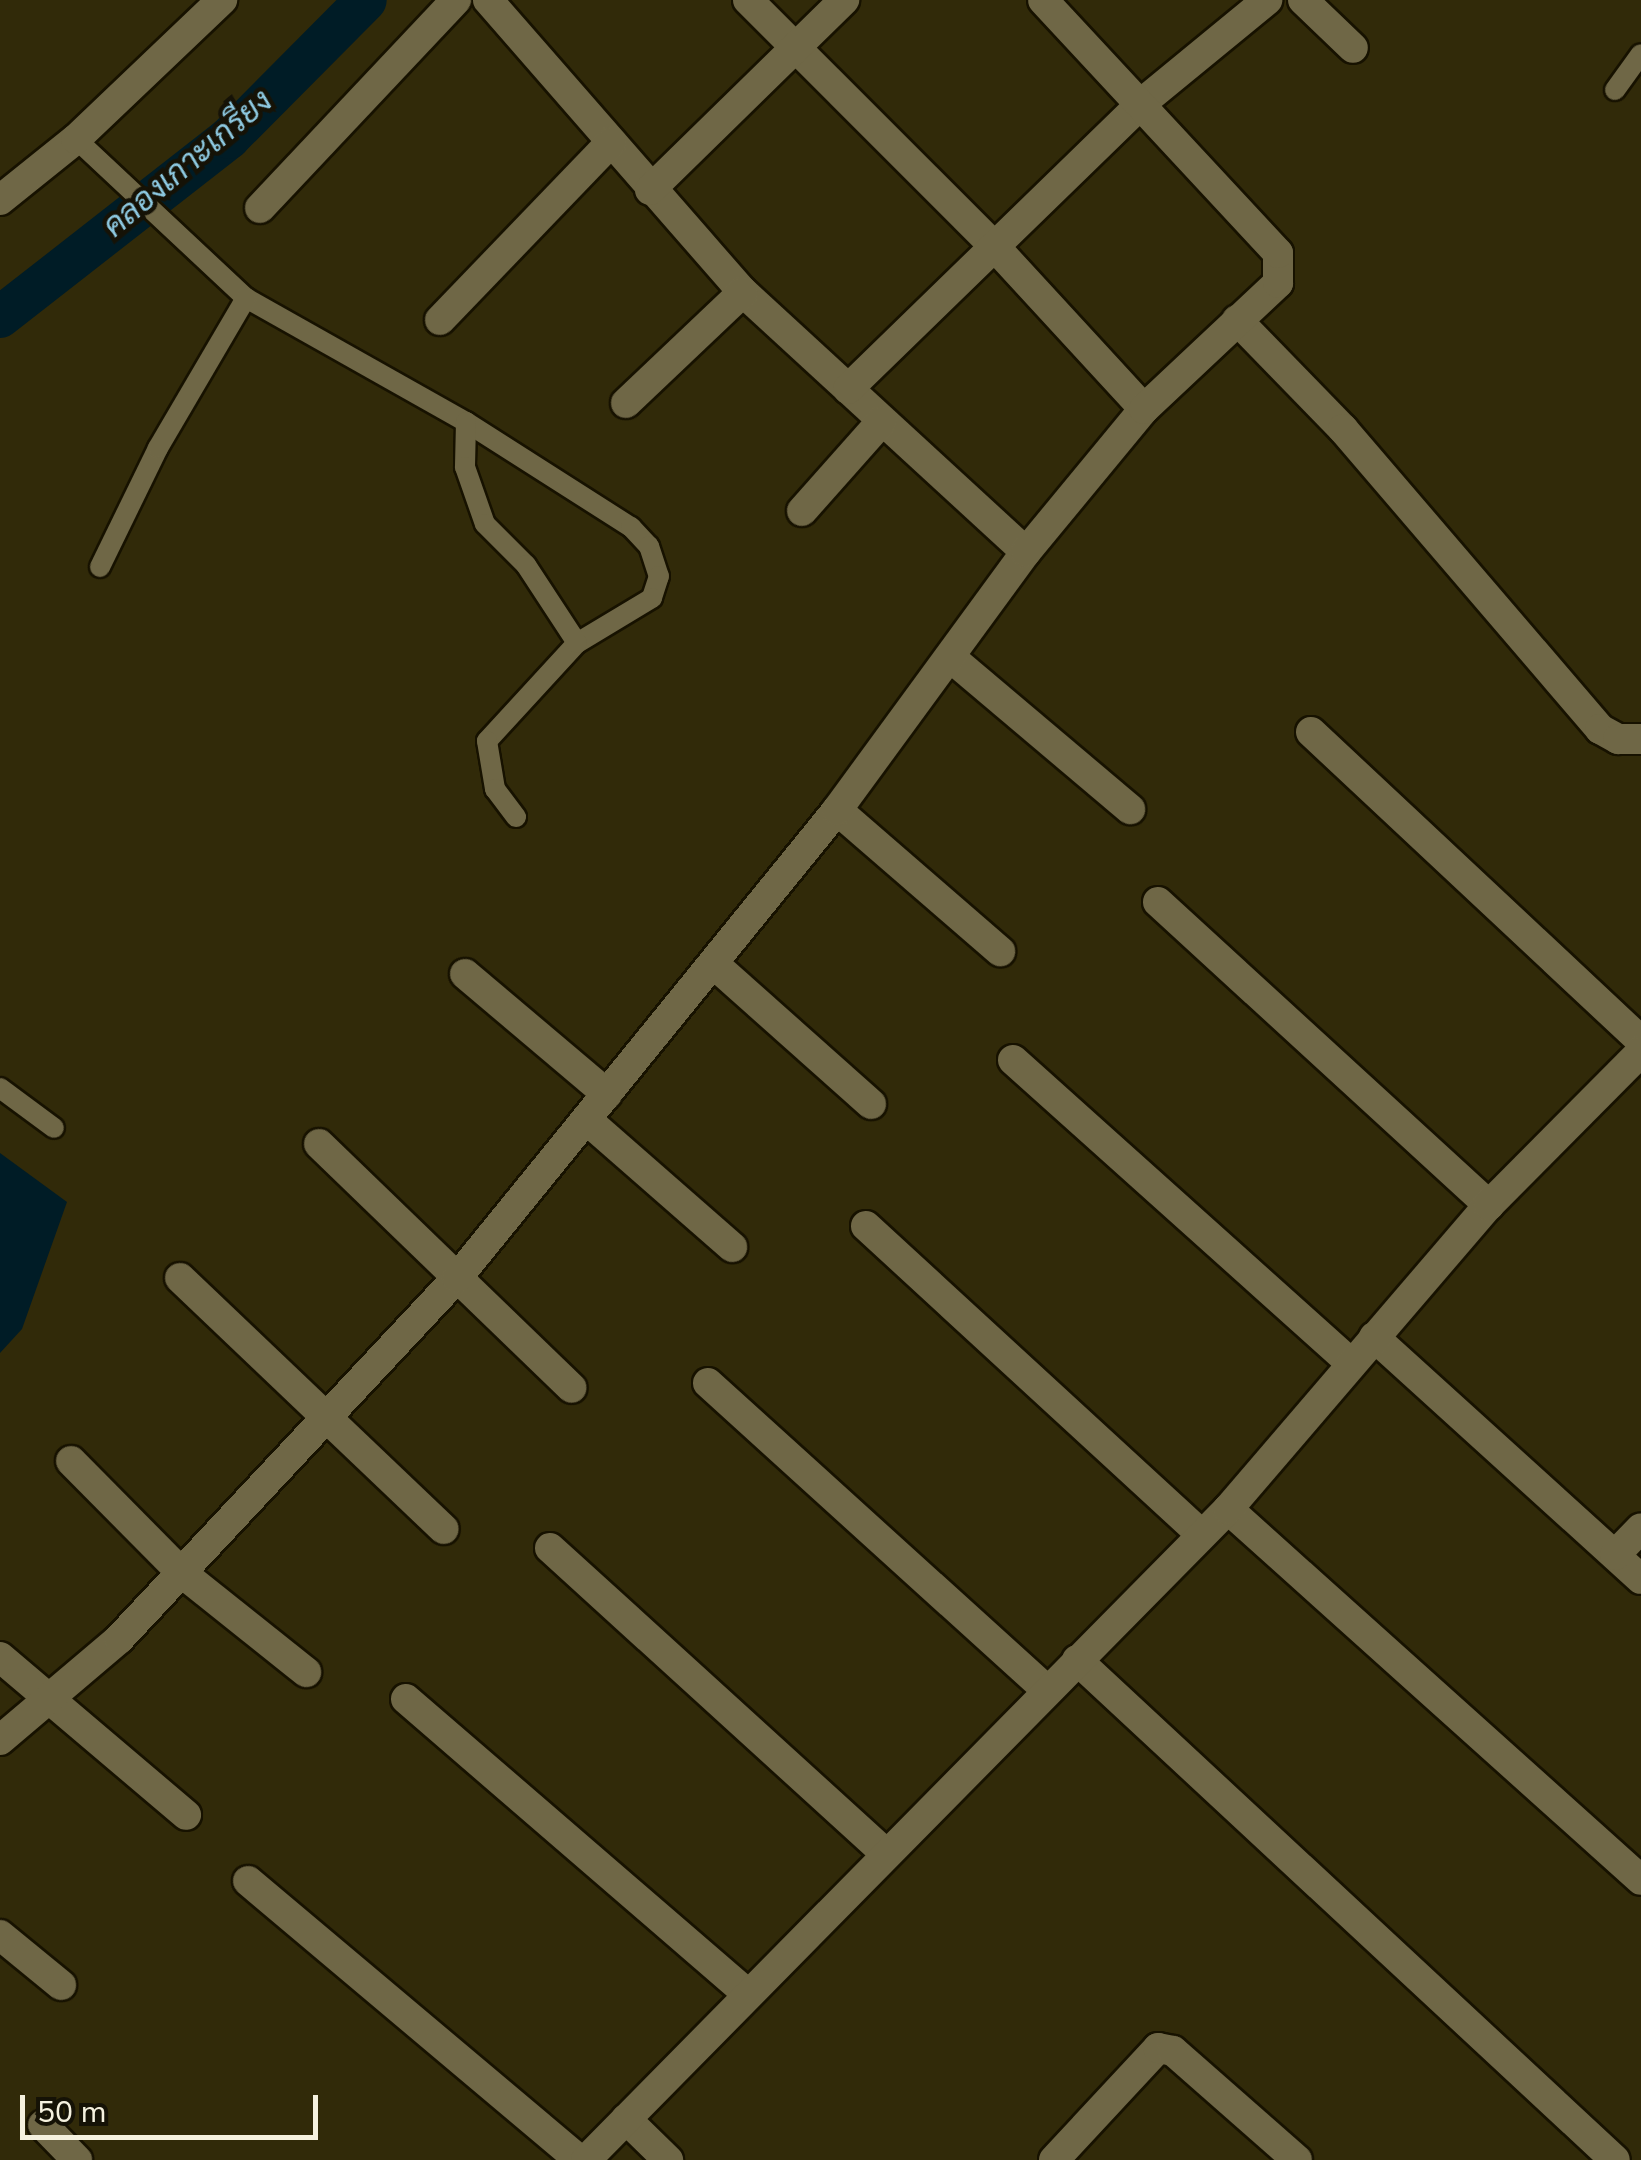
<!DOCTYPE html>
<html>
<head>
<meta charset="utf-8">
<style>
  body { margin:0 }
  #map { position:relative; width:1641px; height:2160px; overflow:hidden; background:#312a09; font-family:"Nunito Sans",Sarabun,sans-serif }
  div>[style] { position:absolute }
  .water>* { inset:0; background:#001c26 }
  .canal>* { height:42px; margin:-21px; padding:0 21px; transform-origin:21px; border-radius:21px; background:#001c26 }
  .roads { filter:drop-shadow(2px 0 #171200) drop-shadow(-2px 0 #171200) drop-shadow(0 2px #171200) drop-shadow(0 -2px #171200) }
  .lane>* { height:20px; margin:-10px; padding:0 10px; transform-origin:10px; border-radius:10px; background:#6f6746 }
  .street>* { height:30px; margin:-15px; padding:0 15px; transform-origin:15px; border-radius:15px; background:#6f6746 }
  span { translate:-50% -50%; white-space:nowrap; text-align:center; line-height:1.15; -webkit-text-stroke:9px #151206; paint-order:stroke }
  .water-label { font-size:32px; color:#8ecae2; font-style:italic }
  .scale { position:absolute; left:20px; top:2095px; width:298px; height:45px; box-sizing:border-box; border:5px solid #f5f1df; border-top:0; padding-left:12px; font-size:30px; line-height:35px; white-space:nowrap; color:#f5f1df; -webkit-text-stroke:8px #151206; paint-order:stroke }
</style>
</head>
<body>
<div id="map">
  <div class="water">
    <i style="clip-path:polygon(0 1153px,67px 1202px,22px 1329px,0 1353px)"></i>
  </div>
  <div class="canal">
    <i style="left:0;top:317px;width:291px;rotate:-38deg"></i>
    <i style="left:229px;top:138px;width:194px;rotate:-45.2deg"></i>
  </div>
  <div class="roads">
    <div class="lane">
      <i style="left:1615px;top:90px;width:44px;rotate:-54.2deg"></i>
      <i style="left:76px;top:139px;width:233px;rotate:43.1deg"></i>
      <i style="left:246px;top:298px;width:253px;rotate:29.4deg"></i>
      <i style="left:466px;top:422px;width:196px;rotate:32.5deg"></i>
      <i style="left:631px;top:527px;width:26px;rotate:47deg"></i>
      <i style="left:649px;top:546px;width:32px;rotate:72deg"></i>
      <i style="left:659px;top:576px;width:23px;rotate:108deg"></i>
      <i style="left:652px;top:598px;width:87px;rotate:149deg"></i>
      <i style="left:577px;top:643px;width:133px;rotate:132.6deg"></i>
      <i style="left:487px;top:741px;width:49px;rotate:80.5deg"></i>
      <i style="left:495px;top:789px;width:35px;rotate:53deg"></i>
      <i style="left:466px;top:422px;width:45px;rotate:91.3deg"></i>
      <i style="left:465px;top:467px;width:60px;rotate:70.7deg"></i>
      <i style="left:485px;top:524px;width:58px;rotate:45deg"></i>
      <i style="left:526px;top:565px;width:93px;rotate:56.8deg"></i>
      <i style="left:100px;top:567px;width:132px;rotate:-64deg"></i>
      <i style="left:158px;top:448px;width:174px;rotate:-59.6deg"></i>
      <i style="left:0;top:1088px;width:67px;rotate:36.5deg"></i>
    </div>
    <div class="street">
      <i style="left:488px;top:0;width:388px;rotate:48.9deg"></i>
      <i style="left:743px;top:292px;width:384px;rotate:42.6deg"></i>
      <i style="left:748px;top:0;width:349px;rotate:45deg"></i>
      <i style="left:995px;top:247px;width:220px;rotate:47.4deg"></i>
      <i style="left:1303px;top:0;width:69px;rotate:43.8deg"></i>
      <i style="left:650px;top:190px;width:272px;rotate:-44.4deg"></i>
      <i style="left:0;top:200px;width:97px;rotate:-38.8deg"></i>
      <i style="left:76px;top:139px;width:202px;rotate:-43.6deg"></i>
      <i style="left:260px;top:208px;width:286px;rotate:-46.7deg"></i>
      <i style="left:440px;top:320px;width:247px;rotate:-46.1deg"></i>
      <i style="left:1237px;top:320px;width:152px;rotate:45.8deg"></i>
      <i style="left:1343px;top:429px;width:395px;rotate:49.4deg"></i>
      <i style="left:1600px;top:729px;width:21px;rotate:29deg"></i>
      <i style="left:1618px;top:739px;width:23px"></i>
      <i style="left:848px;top:389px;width:412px;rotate:-44.2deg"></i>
      <i style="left:1143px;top:102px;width:161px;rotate:-39.4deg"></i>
      <i style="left:626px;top:403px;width:161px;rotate:-43.5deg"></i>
      <i style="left:802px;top:511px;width:120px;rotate:-48.4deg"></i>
      <i style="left:950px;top:657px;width:236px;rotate:40.2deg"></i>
      <i style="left:1311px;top:732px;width:452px;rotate:43.1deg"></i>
      <i style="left:837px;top:810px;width:216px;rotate:40.9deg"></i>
      <i style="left:1158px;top:902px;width:449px;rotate:42.5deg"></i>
      <i style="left:715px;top:965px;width:209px;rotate:41.7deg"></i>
      <i style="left:465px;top:974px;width:186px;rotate:40.2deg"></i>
      <i style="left:1013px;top:1060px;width:454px;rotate:41.9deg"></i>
      <i style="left:587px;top:1120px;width:193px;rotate:41.2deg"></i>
      <i style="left:319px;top:1144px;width:351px;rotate:44deg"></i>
      <i style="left:866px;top:1226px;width:456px;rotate:42.6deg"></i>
      <i style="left:180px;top:1278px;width:364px;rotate:43.6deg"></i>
      <i style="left:1374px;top:1337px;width:360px;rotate:42.2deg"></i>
      <i style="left:708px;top:1383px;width:457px;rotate:42.2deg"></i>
      <i style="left:71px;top:1461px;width:158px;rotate:45.3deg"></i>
      <i style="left:182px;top:1573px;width:159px;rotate:38.6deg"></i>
      <i style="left:1228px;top:1509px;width:555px;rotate:41.93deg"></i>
      <i style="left:550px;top:1548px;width:454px;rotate:42.3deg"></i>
      <i style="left:1615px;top:1555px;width:37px;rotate:-46deg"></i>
      <i style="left:0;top:1657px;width:244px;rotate:40.3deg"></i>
      <i style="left:1077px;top:1660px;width:734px;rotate:42.9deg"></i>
      <i style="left:406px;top:1699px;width:452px;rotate:40.8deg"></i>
      <i style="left:0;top:1740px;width:156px;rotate:-40.3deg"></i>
      <i style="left:119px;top:1639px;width:495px;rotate:-46.9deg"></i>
      <i style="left:457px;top:1278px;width:603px;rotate:-50.92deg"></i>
      <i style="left:837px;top:810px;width:320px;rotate:-53.8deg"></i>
      <i style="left:1026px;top:552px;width:185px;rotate:-50.5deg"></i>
      <i style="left:1144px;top:409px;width:184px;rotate:-43.2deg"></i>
      <i style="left:1278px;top:283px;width:30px;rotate:-90deg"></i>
      <i style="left:1278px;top:253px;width:345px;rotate:-132.9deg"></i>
      <i style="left:248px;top:1881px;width:433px;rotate:40.1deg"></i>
      <i style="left:0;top:1935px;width:79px;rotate:39.3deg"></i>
      <i style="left:626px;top:2119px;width:59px;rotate:44.3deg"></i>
      <i style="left:43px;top:2125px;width:49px;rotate:45.8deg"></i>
      <i style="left:586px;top:2160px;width:914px;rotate:-45.4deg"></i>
      <i style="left:1228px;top:1509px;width:401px;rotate:-49.4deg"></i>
      <i style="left:1489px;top:1205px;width:216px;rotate:-45.2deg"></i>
      <i style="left:1054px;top:2160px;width:153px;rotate:-47.1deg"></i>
      <i style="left:1158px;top:2048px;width:15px;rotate:11deg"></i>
      <i style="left:1173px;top:2051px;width:165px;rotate:41.3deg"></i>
    </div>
  </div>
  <div class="water-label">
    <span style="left:188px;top:164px;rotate:-40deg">คลองเกาะเกรียง</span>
  </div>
  <div class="scale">50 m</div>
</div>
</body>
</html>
